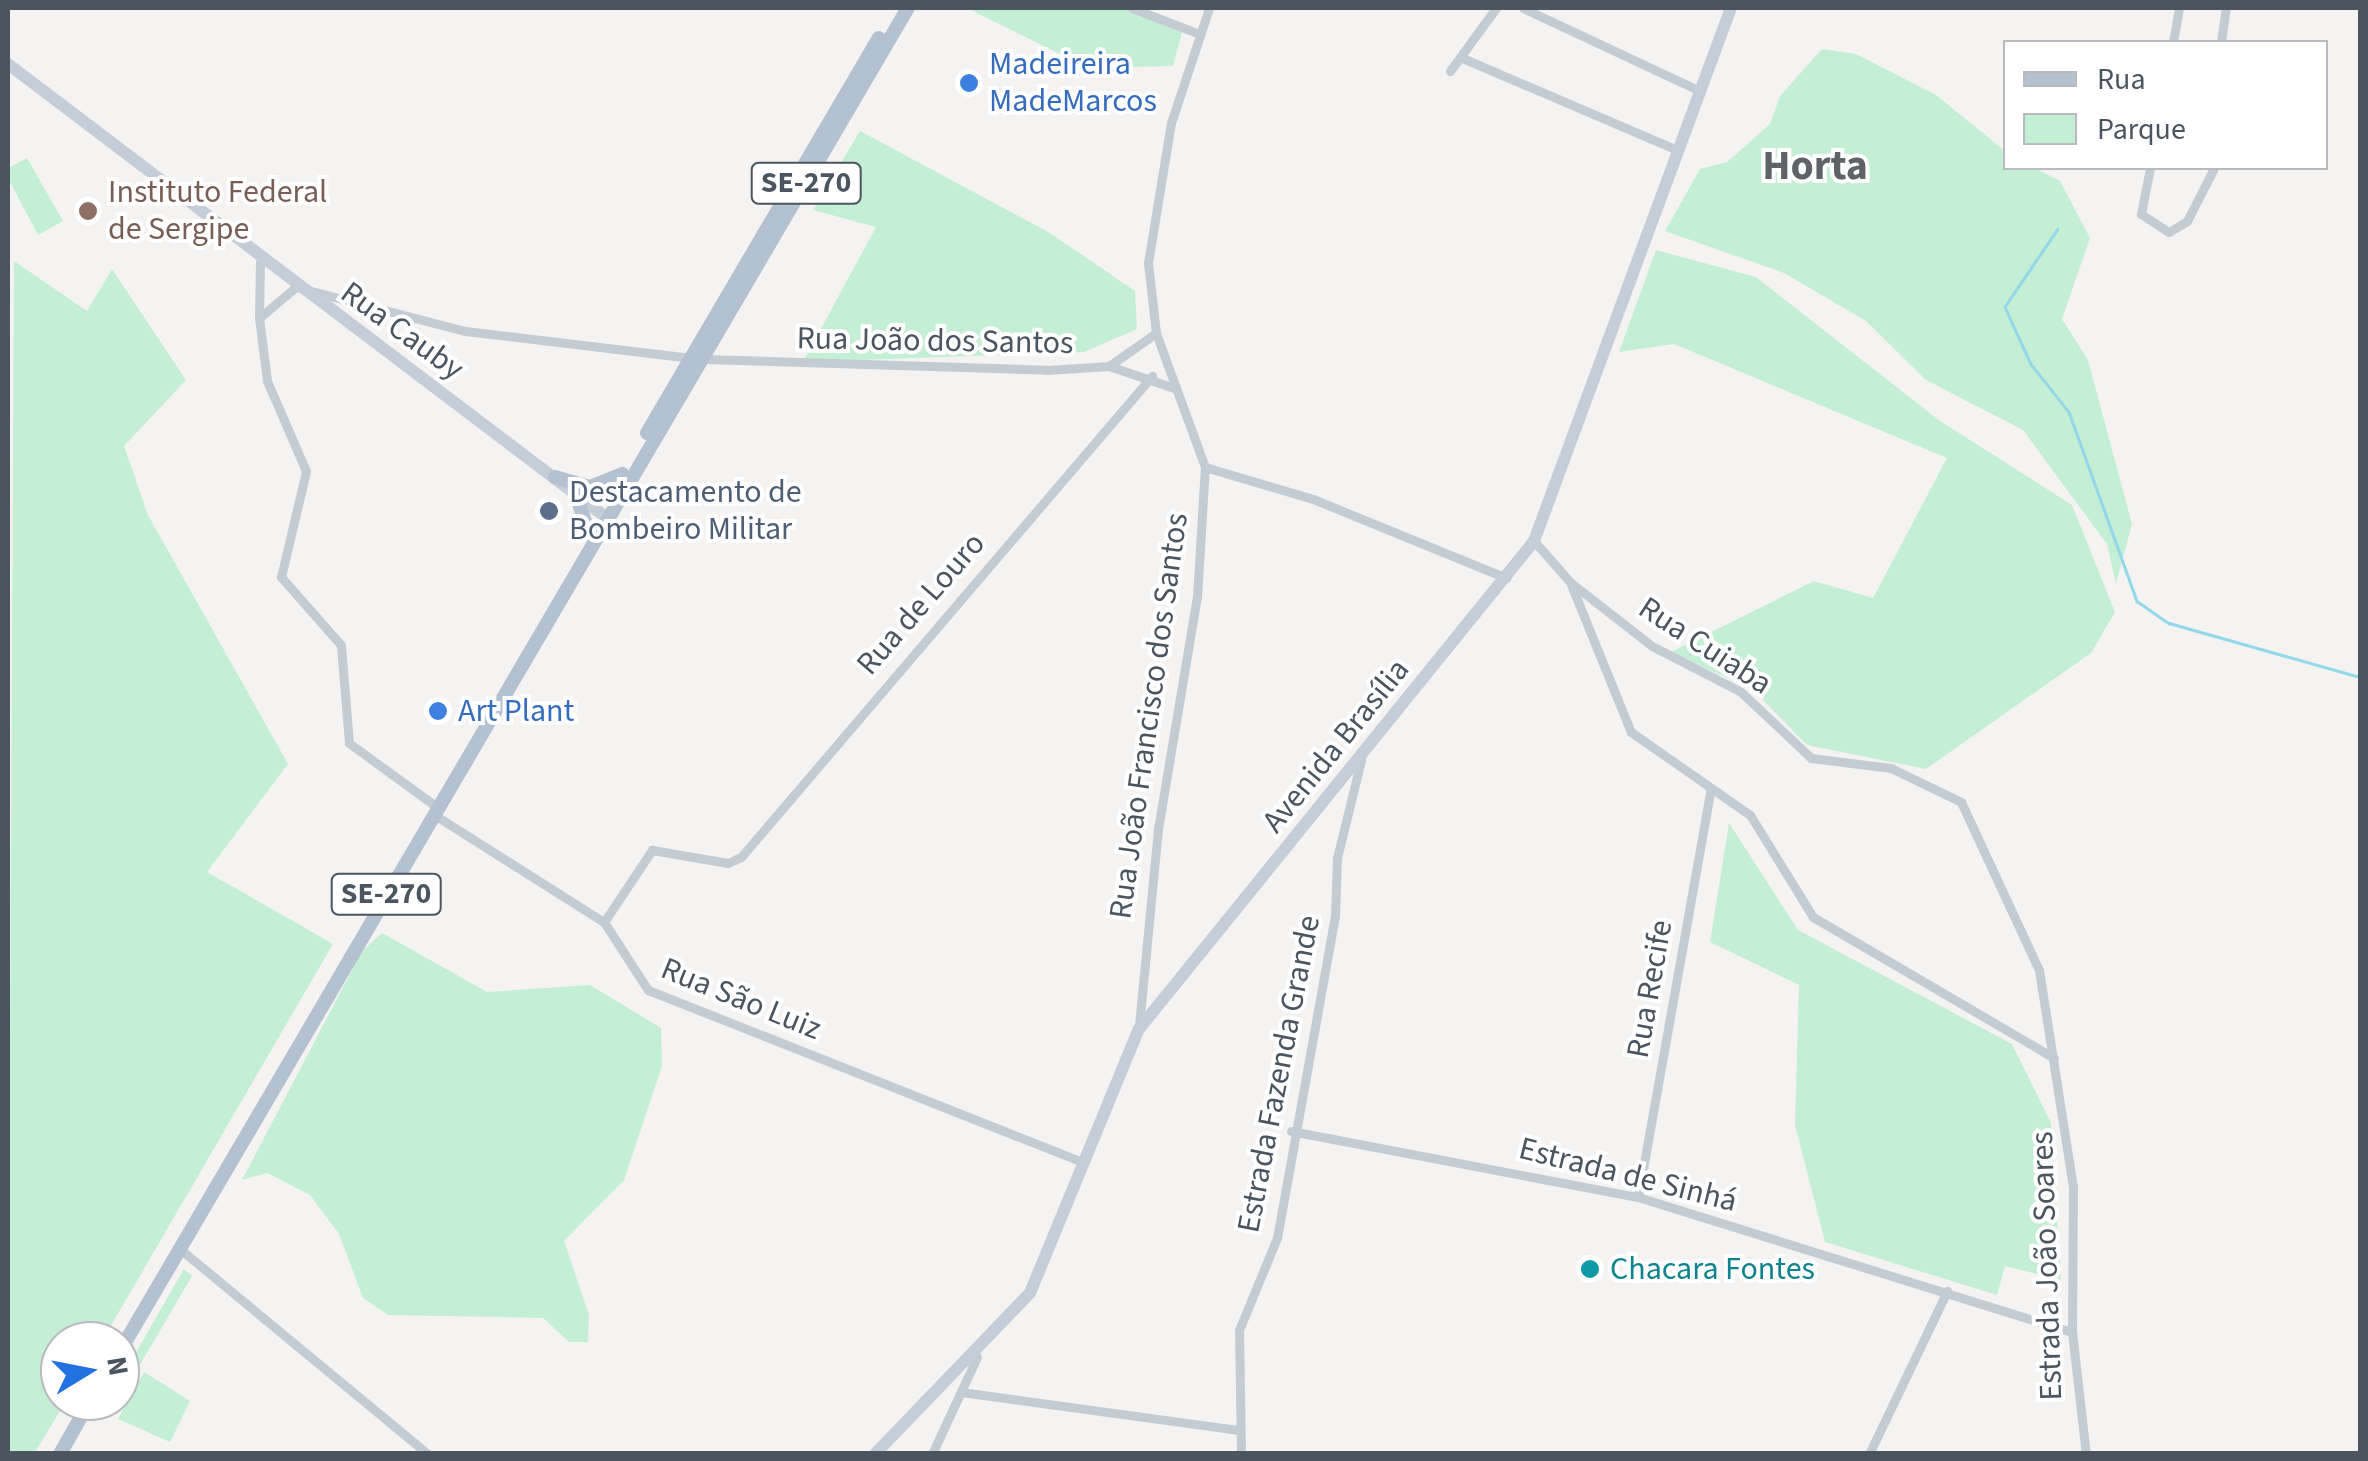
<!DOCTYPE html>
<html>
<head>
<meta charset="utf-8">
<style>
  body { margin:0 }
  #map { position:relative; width:2368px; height:1461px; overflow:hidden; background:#f4f3f2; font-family:"Source Sans 3",sans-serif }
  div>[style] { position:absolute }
  .green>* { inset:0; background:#c4efd5 }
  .stream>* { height:2.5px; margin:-1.25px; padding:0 1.25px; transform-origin:1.25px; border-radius:1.25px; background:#93d7ea }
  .street>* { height:9px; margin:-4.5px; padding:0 4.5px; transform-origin:4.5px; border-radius:4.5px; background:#c4ccd3 }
  .secondary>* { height:12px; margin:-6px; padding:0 6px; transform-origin:6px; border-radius:6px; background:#c4cdd8 }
  .primary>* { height:14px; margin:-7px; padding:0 7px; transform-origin:7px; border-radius:7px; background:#b3c1d0 }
  .dots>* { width:28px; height:28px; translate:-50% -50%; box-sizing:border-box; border:5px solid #fff; border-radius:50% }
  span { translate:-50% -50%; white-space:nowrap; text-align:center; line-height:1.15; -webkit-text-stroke:8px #fff; paint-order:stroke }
  .shield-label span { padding:2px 8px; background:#fff; border:2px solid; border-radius:8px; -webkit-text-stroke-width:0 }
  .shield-label { font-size:30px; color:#4a5560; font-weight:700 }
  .shop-label { font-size:32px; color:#366cbe }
  .left { translate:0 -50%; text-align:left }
  .education-label { font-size:32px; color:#785e54 }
  .street-label { font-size:32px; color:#4a5560 }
  .service-label { font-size:32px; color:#4e5e75 }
  .culture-label { font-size:32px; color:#0d838f }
  .district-label { font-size:42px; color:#5f6267; font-weight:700 }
  .frame { position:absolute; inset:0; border:10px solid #4a5560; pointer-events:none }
  .legend { position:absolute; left:2003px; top:40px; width:325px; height:130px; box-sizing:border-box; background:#fff; border:2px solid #b7bbbf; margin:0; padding:12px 18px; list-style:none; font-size:30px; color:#4a5560 }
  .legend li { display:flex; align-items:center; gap:20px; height:50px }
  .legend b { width:50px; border:2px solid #b7bbbf }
  .north { position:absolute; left:40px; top:1321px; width:100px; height:100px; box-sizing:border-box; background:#fff; border:2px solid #b7bbbf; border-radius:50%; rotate:80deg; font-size:28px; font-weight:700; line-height:40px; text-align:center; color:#4a5560 }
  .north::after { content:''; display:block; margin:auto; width:35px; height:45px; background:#2171e0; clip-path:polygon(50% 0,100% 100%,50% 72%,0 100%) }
</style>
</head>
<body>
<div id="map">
  <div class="green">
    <i style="clip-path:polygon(967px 8px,1126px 8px,1183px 29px,1173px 66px,1088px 68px)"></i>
    <i style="clip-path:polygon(1822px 49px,1856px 54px,1936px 95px,2005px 151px,2006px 168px,2035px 168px,2060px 181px,2090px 238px,2062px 319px,2088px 360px,2132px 524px,2116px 584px,2107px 544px,2023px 430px,1926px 380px,1866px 321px,1784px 273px,1665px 231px,1700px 169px,1727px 162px,1770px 124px,1780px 96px)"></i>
    <i style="clip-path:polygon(860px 131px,1050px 233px,1135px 291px,1137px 329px,1084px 352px,803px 362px,876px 227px,813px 210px)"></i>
    <i style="clip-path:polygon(27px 158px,63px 221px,38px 235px,8px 178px,8px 168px)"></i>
    <i style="clip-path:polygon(1656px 250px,1756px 277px,1940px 421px,2072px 505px,2115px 612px,2091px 653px,1926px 769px,1807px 745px,1753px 690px,1671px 652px,1814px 581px,1873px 598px,1947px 458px,1674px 344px,1619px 352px)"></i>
    <i style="clip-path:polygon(14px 261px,87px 311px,112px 269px,186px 380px,124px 446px,148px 515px,288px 764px,207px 872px,333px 944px,102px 1341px,60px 1341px,66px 1401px,34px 1454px,8px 1453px)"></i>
    <i style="clip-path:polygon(1729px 823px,1798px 930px,2012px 1044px,2051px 1123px,2061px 1280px,2005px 1266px,1997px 1295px,1825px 1242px,1795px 1125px,1799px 985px,1710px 942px)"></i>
    <i style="clip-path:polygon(382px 933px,487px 992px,590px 985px,661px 1028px,662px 1066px,624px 1180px,564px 1241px,589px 1315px,588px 1342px,569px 1342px,543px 1318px,388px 1315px,363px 1298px,339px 1234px,310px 1195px,267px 1173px,242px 1180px,362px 951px)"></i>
    <i style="clip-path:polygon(184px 1269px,192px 1276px,120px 1399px,120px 1380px)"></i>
    <i style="clip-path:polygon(144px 1372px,190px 1401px,170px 1442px,118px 1419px)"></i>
  </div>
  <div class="stream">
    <i style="left:2058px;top:229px;width:94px;rotate:124.2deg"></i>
    <i style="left:2005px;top:307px;width:63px;rotate:65.5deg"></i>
    <i style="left:2031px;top:364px;width:61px;rotate:51.6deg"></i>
    <i style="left:2069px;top:412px;width:201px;rotate:70.2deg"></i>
    <i style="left:2137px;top:601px;width:39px;rotate:35deg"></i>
    <i style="left:2169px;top:623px;width:198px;rotate:15.8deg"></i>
  </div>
  <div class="street">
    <i style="left:1132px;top:8px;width:70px;rotate:21deg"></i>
    <i style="left:1523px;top:8px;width:195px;rotate:25.1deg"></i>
    <i style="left:2173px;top:42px;width:35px;rotate:-80deg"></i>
    <i style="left:2221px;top:42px;width:34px;rotate:-82deg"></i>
    <i style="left:1460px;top:57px;width:236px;rotate:23.2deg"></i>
    <i style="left:1450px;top:71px;width:78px;rotate:-53.9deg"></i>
    <i style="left:2150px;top:168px;width:47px;rotate:101.1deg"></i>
    <i style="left:2141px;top:214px;width:33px;rotate:33deg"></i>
    <i style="left:2169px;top:232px;width:21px;rotate:-31deg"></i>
    <i style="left:2187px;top:221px;width:59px;rotate:-63deg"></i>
    <i style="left:259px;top:318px;width:56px;rotate:-89deg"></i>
    <i style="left:704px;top:359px;width:343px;rotate:1.8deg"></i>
    <i style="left:1047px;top:370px;width:62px;rotate:-3.7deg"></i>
    <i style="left:1109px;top:366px;width:57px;rotate:-35.1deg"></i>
    <i style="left:1109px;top:366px;width:69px;rotate:18.7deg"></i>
    <i style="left:1205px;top:467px;width:113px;rotate:16.5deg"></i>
    <i style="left:1313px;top:499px;width:209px;rotate:22.2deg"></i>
    <i style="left:1534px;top:541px;width:55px;rotate:48.7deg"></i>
    <i style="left:1570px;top:582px;width:162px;rotate:67.9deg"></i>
    <i style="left:1631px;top:732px;width:145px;rotate:34.9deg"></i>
    <i style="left:1750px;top:815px;width:120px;rotate:58.3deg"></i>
    <i style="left:1813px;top:917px;width:279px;rotate:30.3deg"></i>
    <i style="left:1570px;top:582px;width:104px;rotate:38deg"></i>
    <i style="left:1652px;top:646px;width:100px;rotate:27.3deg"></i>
    <i style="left:1741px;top:692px;width:96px;rotate:43.3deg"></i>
    <i style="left:1811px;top:758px;width:81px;rotate:7.1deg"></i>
    <i style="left:1891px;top:768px;width:78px;rotate:25.9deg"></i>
    <i style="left:1961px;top:802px;width:185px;rotate:65.1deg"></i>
    <i style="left:2039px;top:970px;width:219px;rotate:81.1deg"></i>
    <i style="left:2073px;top:1186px;width:146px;rotate:90.4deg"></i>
    <i style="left:2072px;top:1332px;width:123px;rotate:83.5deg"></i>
    <i style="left:437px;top:807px;width:109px;rotate:-144deg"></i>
    <i style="left:349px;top:743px;width:98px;rotate:-94.7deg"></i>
    <i style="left:341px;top:645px;width:91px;rotate:-131.4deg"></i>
    <i style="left:281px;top:577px;width:109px;rotate:-76.7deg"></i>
    <i style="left:306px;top:471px;width:98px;rotate:-113.4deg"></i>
    <i style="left:267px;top:381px;width:64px;rotate:-97.2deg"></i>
    <i style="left:259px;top:318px;width:48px;rotate:-40deg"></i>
    <i style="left:296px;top:287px;width:175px;rotate:14.6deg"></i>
    <i style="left:465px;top:331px;width:228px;rotate:6.8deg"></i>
    <i style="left:433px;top:814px;width:202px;rotate:32.3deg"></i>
    <i style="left:604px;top:922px;width:81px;rotate:57.1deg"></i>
    <i style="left:648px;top:990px;width:465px;rotate:21.6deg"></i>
    <i style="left:604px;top:922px;width:87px;rotate:-56.3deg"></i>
    <i style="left:652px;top:850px;width:77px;rotate:9.7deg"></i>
    <i style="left:728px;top:863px;width:14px;rotate:-25deg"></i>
    <i style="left:741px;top:857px;width:633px;rotate:-49.49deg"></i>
    <i style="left:1139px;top:1026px;width:198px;rotate:-84.5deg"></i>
    <i style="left:1158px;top:829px;width:235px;rotate:-80.5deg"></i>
    <i style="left:1197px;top:597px;width:130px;rotate:-86.5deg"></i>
    <i style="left:1205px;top:467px;width:143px;rotate:-110.1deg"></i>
    <i style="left:1156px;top:333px;width:70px;rotate:-96.5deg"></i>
    <i style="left:1148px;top:263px;width:142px;rotate:-80.7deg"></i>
    <i style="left:1171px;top:123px;width:121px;rotate:-71.7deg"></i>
    <i style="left:1291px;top:1131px;width:353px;rotate:10.8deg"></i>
    <i style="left:1638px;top:1197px;width:455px;rotate:17.3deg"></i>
    <i style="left:1638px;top:1197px;width:414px;rotate:-79.9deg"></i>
    <i style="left:180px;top:1249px;width:322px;rotate:39.6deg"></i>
    <i style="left:961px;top:1392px;width:281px;rotate:7.8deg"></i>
    <i style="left:932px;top:1454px;width:107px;rotate:-65.1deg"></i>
    <i style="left:1241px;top:1454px;width:124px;rotate:-90.9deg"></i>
    <i style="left:1239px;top:1330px;width:100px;rotate:-67.6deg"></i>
    <i style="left:1277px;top:1238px;width:326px;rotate:-79.8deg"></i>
    <i style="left:1335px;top:917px;width:59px;rotate:-88.1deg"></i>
    <i style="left:1337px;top:858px;width:101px;rotate:-76.2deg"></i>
    <i style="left:1869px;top:1454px;width:181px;rotate:-64.4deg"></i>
  </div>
  <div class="secondary">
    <i style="left:8px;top:64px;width:747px;rotate:37.16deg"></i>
    <i style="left:875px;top:1454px;width:223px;rotate:-46.1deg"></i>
    <i style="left:1030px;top:1293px;width:286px;rotate:-67.6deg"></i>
    <i style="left:1139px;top:1029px;width:628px;rotate:-51.01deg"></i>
    <i style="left:1534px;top:541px;width:568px;rotate:-69.72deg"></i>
  </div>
  <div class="primary">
    <i style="left:647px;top:433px;width:458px;rotate:-59.6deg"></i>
    <i style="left:555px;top:477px;width:36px;rotate:16deg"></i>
    <i style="left:590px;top:487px;width:35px;rotate:-22deg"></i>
    <i style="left:576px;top:495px;width:43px;rotate:71.1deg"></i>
    <i style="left:120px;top:1351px;width:1557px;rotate:-59.6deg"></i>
    <i style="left:60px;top:1454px;width:61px;rotate:-60.5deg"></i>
  </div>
  <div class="dots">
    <i style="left:969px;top:83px;background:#3f7fe0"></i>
    <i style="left:88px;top:211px;background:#8d6e63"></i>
    <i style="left:549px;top:511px;background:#5c6f8a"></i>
    <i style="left:438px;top:711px;background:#3f7fe0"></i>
    <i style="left:1590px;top:1269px;background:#0f9aa8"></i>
  </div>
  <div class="shield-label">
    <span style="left:806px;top:183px">SE-270</span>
    <span style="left:386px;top:894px">SE-270</span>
  </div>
  <div class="shop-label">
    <span class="left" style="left:989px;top:83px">Madeireira<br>MadeMarcos</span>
    <span class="left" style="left:458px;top:711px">Art Plant</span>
  </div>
  <div class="education-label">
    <span class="left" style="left:108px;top:211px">Instituto Federal<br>de Sergipe</span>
  </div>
  <div class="street-label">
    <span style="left:402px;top:331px;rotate:36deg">Rua Cauby</span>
    <span style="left:935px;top:341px;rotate:1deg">Rua João dos Santos</span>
    <span style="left:921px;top:604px;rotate:-49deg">Rua de Louro</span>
    <span style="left:1705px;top:646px;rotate:33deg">Rua Cuiaba</span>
    <span style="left:1149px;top:716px;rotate:-82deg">Rua João Francisco dos Santos</span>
    <span style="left:1336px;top:746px;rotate:-51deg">Avenida Brasília</span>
    <span style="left:1650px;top:989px;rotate:-80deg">Rua Recife</span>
    <span style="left:741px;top:999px;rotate:22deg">Rua São Luiz</span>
    <span style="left:1279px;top:1074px;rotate:-79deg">Estrada Fazenda Grande</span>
    <span style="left:1628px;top:1175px;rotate:14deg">Estrada de Sinhá</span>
    <span style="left:2047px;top:1266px;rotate:-92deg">Estrada João Soares</span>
  </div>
  <div class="service-label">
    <span class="left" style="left:569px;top:511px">Destacamento de<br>Bombeiro Militar</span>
  </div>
  <div class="culture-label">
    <span class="left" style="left:1610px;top:1269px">Chacara Fontes</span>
  </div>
  <div class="district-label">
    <span style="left:1815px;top:166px">Horta</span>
  </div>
  <div class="frame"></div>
  <ul class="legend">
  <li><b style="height:12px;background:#b3c1d0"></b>Rua</li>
  <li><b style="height:28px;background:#c4efd5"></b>Parque</li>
  </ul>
  <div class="north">N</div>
</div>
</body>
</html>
